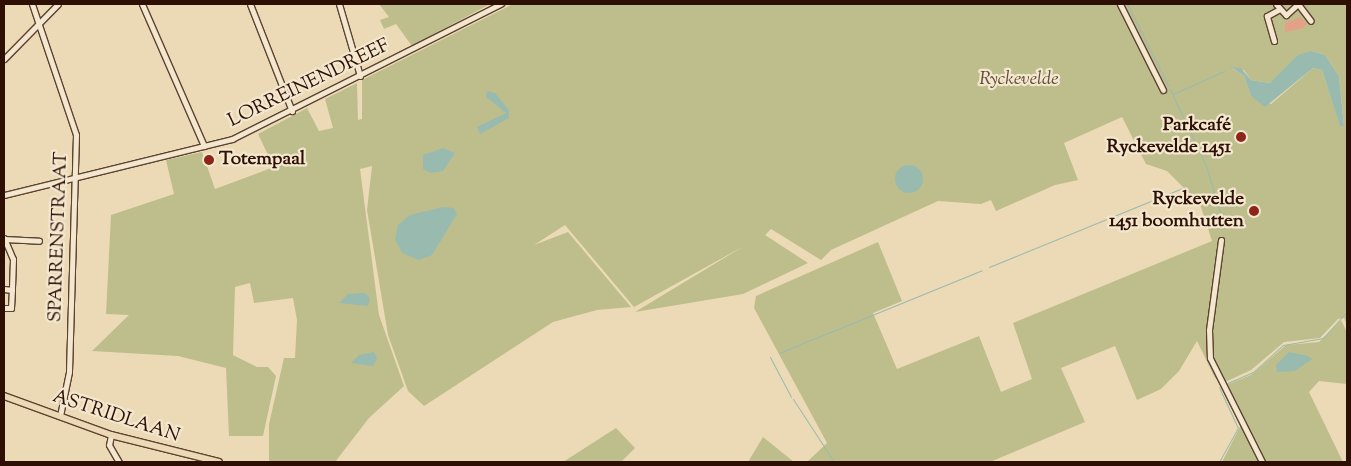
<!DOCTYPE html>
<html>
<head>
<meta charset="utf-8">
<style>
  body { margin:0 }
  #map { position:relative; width:1351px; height:466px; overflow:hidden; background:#ecdab6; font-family:"Sorts Mill Goudy",serif }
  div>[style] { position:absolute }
  .green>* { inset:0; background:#bdbe8b }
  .water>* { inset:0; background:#99baaf }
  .round { border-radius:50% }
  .stream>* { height:1px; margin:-0.5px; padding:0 0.5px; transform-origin:0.5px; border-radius:0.5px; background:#99baaf }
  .building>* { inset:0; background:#e3a188 }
  .roads { filter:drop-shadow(1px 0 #5d4230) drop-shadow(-1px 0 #5d4230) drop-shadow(0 1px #5d4230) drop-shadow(0 -1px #5d4230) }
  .minor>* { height:5px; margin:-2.5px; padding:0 2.5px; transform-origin:2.5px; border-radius:2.5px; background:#f3e7d0 }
  .major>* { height:6px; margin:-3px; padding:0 3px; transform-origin:3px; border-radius:3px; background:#ecdab6 }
  .dots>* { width:14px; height:14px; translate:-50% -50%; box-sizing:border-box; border:2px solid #f3e7d0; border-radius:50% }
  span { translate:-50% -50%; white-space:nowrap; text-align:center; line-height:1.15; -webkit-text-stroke:4.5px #f3e7d0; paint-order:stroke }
  .park-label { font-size:19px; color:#5f4d33; font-style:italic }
  .street-label { font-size:19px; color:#2d1003 }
  .poi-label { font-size:19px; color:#2d1003; font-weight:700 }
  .right { translate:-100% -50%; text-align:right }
  .left { translate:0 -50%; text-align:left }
  .frame { position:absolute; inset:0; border:5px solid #2d1003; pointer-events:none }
</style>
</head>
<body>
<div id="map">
  <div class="green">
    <i style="clip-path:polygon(379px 4px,490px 4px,412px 46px,396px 24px,384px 29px,380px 20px,389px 17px)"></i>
    <i style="clip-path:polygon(evenodd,513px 4px,1275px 4px,1275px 14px,1278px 4px,1347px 4px,1347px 325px,1344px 318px,1338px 319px,1320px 338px,1284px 342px,1251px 370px,1223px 383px,1215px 378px,1197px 341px,1179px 371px,1161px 389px,1137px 400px,1115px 346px,1061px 368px,1085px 422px,990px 462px,807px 462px,827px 443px,754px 308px,756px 296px,878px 242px,902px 301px,873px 313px,897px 369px,979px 336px,1001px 392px,1032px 379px,1013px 323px,1212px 241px,1200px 204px,1167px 171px,1146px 164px,1122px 117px,1064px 143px,1078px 180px,1055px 185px,996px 211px,991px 200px,981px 204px,938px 201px,831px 250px,821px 260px,771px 229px,765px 235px,808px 263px,743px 294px,635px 312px,744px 246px,634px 307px,565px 225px,534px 245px,568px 232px,631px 307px,597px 310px,553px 322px,424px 406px,408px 391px,388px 335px,367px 210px,372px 166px,360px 169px,379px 315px,404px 386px,369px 418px,335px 462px,269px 462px,269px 424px,284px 358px,295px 358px,297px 320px,293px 298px,254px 303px,250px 283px,235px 287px,233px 355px,257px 367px,268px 367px,276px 376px,263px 436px,229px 436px,226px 368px,178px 356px,92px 351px,129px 315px,106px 314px,111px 215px,174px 194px,166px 160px,202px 152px,215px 189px,274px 167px,258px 134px,307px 108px,319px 131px,333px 128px,325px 99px,357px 83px,358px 120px,362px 119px,362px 80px,513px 4px,1312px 51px,1325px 55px,1339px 76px,1344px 126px,1340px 125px,1322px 70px,1313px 68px,1271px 104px,1251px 96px,1244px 76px,1232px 68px,1244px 70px,1251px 80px,1270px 83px,1312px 51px)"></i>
    <i style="clip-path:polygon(1341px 320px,1347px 332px,1347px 384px,1319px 381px,1309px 392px,1343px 462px,1222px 462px,1242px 423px,1226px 385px,1251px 375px,1286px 345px,1319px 342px)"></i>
    <i style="clip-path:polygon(616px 428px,635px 448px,621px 462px,563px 462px)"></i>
    <i style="clip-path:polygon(763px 437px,794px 462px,748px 462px)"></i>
  </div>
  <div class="water">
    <i style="clip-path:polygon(1312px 51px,1325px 55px,1339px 76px,1344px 126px,1340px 126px,1322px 70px,1313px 68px,1265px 107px,1251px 96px,1244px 76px,1231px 67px,1241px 68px,1251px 80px,1270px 83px,1298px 55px)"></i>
    <i style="clip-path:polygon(487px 91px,495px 93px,509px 110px,509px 118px,480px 134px,477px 127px,506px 113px,486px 97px)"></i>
    <i style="clip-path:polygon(443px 148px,455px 153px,443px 171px,431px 173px,423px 169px,423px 155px)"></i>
    <i class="round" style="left:895px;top:165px;width:28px;height:28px"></i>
    <i style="clip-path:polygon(443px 207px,454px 208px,457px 214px,432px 255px,419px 260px,402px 253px,395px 239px,398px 225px,410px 215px)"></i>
    <i style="clip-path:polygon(365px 293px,370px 298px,368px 306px,339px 303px,348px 294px)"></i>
    <i style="clip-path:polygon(374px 352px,377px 358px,373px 366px,351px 363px,359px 355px)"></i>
    <i style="clip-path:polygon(1289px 352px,1308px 356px,1312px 359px,1295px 371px,1277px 372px,1276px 365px)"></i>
  </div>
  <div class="stream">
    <i style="left:1127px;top:4px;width:91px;rotate:63.2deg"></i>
    <i style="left:1170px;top:89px;width:85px;rotate:64.9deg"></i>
    <i style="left:1206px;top:166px;width:62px;rotate:73deg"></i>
    <i style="left:1173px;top:94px;width:56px;rotate:-24.3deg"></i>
    <i style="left:989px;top:267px;width:209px;rotate:-22.2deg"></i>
    <i style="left:779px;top:353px;width:219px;rotate:-22.2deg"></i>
    <i style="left:770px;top:357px;width:45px;rotate:62.3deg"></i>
    <i style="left:1225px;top:384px;width:30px;rotate:-23deg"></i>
    <i style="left:1253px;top:372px;width:40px;rotate:-42deg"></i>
    <i style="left:1283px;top:345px;width:41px;rotate:-9.9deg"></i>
    <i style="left:1323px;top:338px;width:36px;rotate:-48deg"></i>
    <i style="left:793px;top:399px;width:75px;rotate:56.9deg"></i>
    <i style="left:1219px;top:462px;width:39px;rotate:-61deg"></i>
    <i style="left:1238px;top:428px;width:45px;rotate:-114.9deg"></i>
  </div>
  <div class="building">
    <i style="clip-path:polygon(1300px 17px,1307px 23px,1303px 28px,1285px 32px,1285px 23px)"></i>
  </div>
  <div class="roads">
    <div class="minor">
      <i style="left:32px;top:4px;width:138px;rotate:71.4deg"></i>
      <i style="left:76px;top:135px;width:237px;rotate:91.7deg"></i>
      <i style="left:69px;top:372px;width:45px;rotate:101.6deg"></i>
      <i style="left:142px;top:4px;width:155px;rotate:66.4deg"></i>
      <i style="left:250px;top:4px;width:115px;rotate:68.6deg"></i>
      <i style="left:339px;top:4px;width:75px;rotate:73.7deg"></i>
      <i style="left:1120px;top:4px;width:96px;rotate:63.4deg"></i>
      <i style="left:1276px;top:4px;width:15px;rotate:48deg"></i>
      <i style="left:1286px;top:15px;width:16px;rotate:-43deg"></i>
      <i style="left:1298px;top:4px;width:21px;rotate:53deg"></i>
      <i style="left:1274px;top:41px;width:26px;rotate:-106deg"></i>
      <i style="left:1267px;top:16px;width:13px;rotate:-29deg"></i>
      <i style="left:4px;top:59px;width:77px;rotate:-45.5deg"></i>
      <i style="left:4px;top:195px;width:235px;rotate:-13.8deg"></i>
      <i style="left:232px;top:139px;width:301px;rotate:-26.7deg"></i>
      <i style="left:4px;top:238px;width:23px;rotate:67deg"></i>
      <i style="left:13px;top:259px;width:31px;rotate:92deg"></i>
      <i style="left:12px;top:290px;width:8px;rotate:-173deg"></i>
      <i style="left:4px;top:239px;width:35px;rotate:3deg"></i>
      <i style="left:1221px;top:240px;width:91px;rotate:97.6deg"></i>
      <i style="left:1209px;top:330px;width:28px;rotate:88deg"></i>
      <i style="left:1210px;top:358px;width:116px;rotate:63.4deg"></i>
      <i style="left:4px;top:308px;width:7px"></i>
      <i style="left:11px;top:308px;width:18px;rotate:-87deg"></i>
      <i style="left:111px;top:435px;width:10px;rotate:101deg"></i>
      <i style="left:109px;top:445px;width:20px;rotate:60deg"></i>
    </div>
    <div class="major">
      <i style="left:4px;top:396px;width:114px;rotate:20deg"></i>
      <i style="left:111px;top:435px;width:111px;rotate:14deg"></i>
    </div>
  </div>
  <div class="dots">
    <i style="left:1241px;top:137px;background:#8f2418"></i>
    <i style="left:209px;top:160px;background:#8f2418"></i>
    <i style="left:1254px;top:211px;background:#8f2418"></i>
  </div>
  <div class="park-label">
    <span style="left:1019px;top:80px">Ryckevelde</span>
  </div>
  <div class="street-label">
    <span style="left:309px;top:84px;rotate:-26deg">LORREINENDREEF</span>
    <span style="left:59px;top:237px;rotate:-88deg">SPARRENSTRAAT</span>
    <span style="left:116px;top:417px;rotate:18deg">ASTRIDLAAN</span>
  </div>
  <div class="poi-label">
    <span class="right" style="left:1231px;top:137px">Parkcafé<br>Ryckevelde 1451</span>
    <span class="left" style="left:219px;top:160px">Totempaal</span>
    <span class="right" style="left:1244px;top:211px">Ryckevelde<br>1451 boomhutten</span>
  </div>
  <div class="frame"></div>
</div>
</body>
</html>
